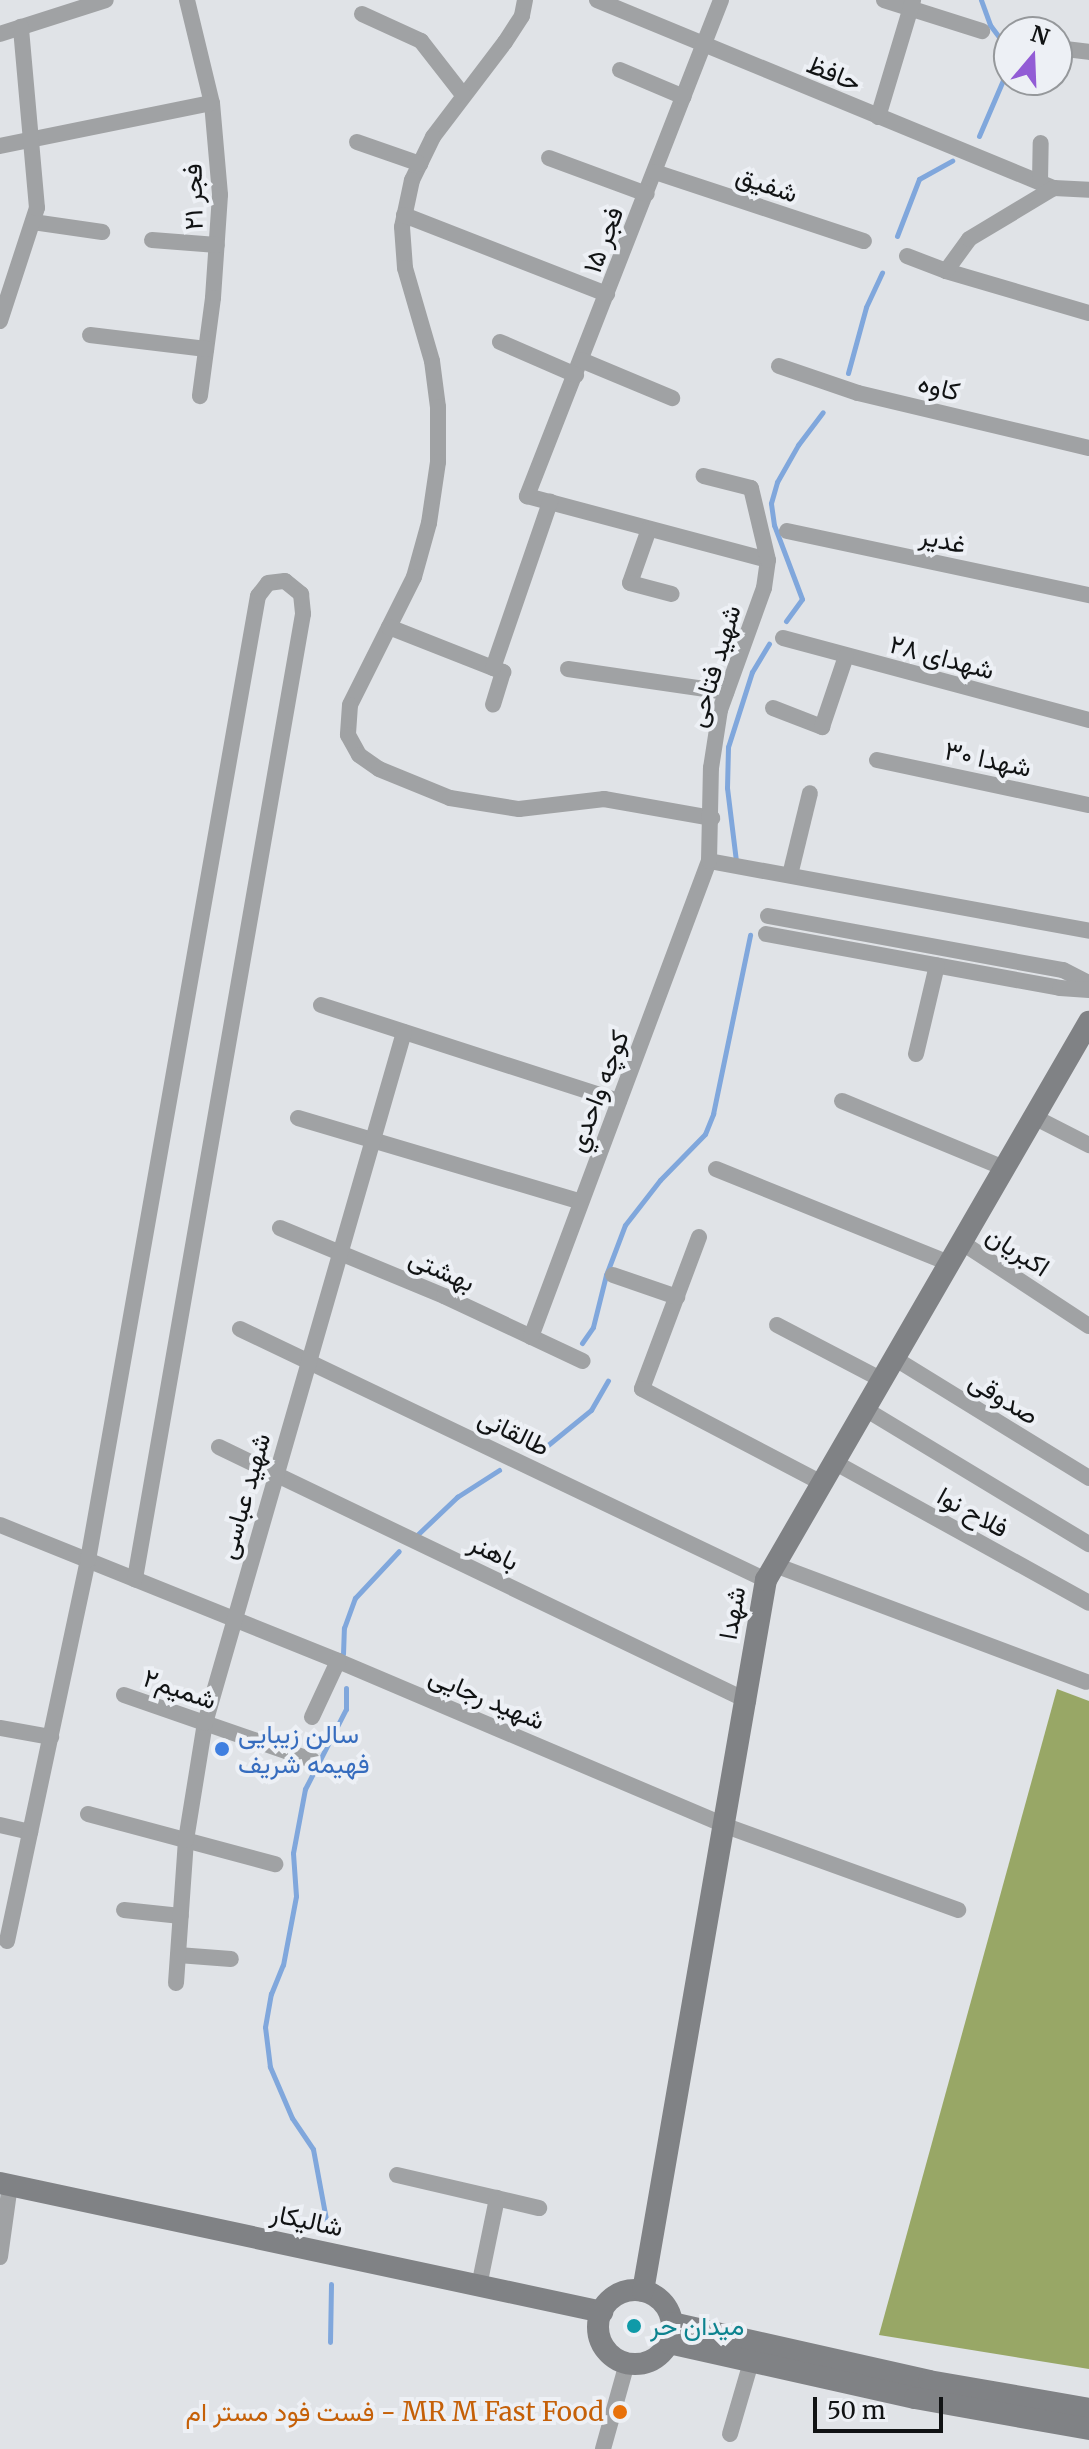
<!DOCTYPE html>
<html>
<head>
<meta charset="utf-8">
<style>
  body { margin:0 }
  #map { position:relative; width:1089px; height:2449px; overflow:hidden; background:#e0e3e7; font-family:Merriweather,Vazirmatn,serif }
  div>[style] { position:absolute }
  .forest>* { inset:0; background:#98a766 }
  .stream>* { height:5px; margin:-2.5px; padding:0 2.5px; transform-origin:2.5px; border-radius:2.5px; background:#80a7dc }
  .street>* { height:16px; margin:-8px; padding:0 8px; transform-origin:8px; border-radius:8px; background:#a0a2a4 }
  .secondary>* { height:22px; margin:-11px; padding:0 11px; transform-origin:11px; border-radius:11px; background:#808285 }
  .secondary>.ring { margin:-11px; padding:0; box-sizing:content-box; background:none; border:22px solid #808285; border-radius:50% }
  .dots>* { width:22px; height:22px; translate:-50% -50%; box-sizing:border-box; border:4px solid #edf0f5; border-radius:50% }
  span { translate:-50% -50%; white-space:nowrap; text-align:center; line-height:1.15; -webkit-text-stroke:8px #edf0f5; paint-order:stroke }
  .street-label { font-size:26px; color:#111314 }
  .shop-label { font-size:26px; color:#366cbe }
  .left { translate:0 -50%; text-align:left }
  .culture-label { font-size:26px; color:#0d838f }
  .food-label { font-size:26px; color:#c56008 }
  .right { translate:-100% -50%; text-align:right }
  .north { position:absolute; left:993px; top:16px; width:80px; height:80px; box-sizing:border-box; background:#edf0f5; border:2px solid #95989b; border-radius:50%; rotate:19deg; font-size:22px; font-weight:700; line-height:32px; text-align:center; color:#111314 }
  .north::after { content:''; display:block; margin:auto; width:28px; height:36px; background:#925cd5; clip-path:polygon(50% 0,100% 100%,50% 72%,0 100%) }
  .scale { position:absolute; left:813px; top:2397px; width:130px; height:36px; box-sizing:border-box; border:4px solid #111314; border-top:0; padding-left:10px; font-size:24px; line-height:28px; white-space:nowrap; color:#111314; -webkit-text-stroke:6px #edf0f5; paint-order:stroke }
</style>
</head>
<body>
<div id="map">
  <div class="forest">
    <i style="clip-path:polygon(1057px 1689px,1089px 1701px,1089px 2369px,879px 2335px)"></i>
  </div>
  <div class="stream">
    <i style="left:981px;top:0;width:27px;rotate:70deg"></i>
    <i style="left:990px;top:25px;width:31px;rotate:53deg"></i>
    <i style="left:979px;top:136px;width:76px;rotate:-66.8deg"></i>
    <i style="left:897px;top:236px;width:61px;rotate:-68.9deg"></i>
    <i style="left:919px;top:179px;width:38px;rotate:-29deg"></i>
    <i style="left:848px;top:373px;width:68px;rotate:-74.7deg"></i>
    <i style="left:866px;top:307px;width:38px;rotate:-65deg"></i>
    <i style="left:786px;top:621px;width:27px;rotate:-54deg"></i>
    <i style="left:802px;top:599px;width:79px;rotate:-110.7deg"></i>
    <i style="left:774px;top:525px;width:22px;rotate:-98deg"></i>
    <i style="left:771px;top:503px;width:22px;rotate:-74deg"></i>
    <i style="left:777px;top:482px;width:43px;rotate:-60.4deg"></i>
    <i style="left:798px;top:445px;width:41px;rotate:-52.9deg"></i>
    <i style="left:736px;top:861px;width:74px;rotate:-97deg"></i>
    <i style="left:727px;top:788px;width:41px;rotate:-88.6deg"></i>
    <i style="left:728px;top:747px;width:79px;rotate:-72.3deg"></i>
    <i style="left:752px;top:672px;width:33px;rotate:-59deg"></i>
    <i style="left:582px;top:1343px;width:19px;rotate:-55deg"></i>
    <i style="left:593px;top:1327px;width:54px;rotate:-76deg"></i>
    <i style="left:606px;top:1275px;width:53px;rotate:-69.2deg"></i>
    <i style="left:625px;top:1225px;width:57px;rotate:-52.1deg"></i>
    <i style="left:660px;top:1180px;width:64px;rotate:-45.6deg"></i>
    <i style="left:705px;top:1134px;width:22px;rotate:-68deg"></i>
    <i style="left:713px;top:1114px;width:183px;rotate:-78.3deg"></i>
    <i style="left:543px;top:1449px;width:62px;rotate:-39.1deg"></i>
    <i style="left:591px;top:1410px;width:34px;rotate:-60deg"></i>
    <i style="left:416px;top:1536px;width:57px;rotate:-43.6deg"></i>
    <i style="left:457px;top:1497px;width:50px;rotate:-32.7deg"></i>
    <i style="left:343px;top:1654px;width:26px;rotate:-88deg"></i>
    <i style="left:344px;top:1628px;width:32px;rotate:-70deg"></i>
    <i style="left:355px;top:1598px;width:64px;rotate:-46.9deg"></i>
    <i style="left:328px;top:2230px;width:82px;rotate:-100.5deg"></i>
    <i style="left:313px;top:2149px;width:37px;rotate:-124deg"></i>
    <i style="left:292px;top:2118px;width:56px;rotate:-113.3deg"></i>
    <i style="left:270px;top:2067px;width:40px;rotate:-97.1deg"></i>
    <i style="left:265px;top:2027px;width:34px;rotate:-80deg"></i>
    <i style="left:271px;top:1994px;width:31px;rotate:-68deg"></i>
    <i style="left:283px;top:1965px;width:70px;rotate:-79.3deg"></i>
    <i style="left:296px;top:1896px;width:43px;rotate:-94deg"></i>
    <i style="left:293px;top:1853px;width:65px;rotate:-79.4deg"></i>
    <i style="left:305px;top:1789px;width:90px;rotate:-62.9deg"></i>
    <i style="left:346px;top:1709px;width:21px;rotate:-90deg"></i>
    <i style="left:330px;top:2342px;width:58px;rotate:-89deg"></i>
  </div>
  <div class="street">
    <i style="left:187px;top:0;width:106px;rotate:76.4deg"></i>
    <i style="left:212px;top:103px;width:92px;rotate:85deg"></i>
    <i style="left:220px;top:195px;width:103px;rotate:93.9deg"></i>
    <i style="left:213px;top:298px;width:99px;rotate:97.6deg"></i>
    <i style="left:525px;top:0;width:16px;rotate:101deg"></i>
    <i style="left:522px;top:16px;width:31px;rotate:123deg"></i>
    <i style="left:505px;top:42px;width:119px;rotate:127.2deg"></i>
    <i style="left:433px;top:137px;width:48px;rotate:116deg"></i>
    <i style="left:412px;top:180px;width:48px;rotate:102deg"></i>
    <i style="left:402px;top:227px;width:41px;rotate:85.8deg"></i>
    <i style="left:405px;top:268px;width:97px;rotate:73.8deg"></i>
    <i style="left:432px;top:361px;width:46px;rotate:82.6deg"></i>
    <i style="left:438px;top:407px;width:55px;rotate:90deg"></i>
    <i style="left:438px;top:462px;width:62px;rotate:98.4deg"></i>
    <i style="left:429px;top:523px;width:56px;rotate:105.5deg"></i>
    <i style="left:414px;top:577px;width:143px;rotate:116.6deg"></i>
    <i style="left:350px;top:705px;width:30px;rotate:94deg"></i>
    <i style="left:348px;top:735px;width:23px;rotate:61deg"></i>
    <i style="left:359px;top:755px;width:24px;rotate:35deg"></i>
    <i style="left:379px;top:769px;width:77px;rotate:22.2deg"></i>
    <i style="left:450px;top:798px;width:70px;rotate:9.1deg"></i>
    <i style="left:519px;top:809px;width:86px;rotate:-6.7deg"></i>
    <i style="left:604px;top:799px;width:110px;rotate:10deg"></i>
    <i style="left:597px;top:0;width:494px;rotate:22.4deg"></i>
    <i style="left:1054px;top:188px;width:35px;rotate:3deg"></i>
    <i style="left:721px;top:0;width:533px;rotate:111.36deg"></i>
    <i style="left:527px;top:496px;width:249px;rotate:14.9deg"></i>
    <i style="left:884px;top:0;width:103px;rotate:17.6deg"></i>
    <i style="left:362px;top:14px;width:65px;rotate:24.6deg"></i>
    <i style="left:421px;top:41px;width:68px;rotate:52.1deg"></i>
    <i style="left:0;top:34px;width:111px;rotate:-17.8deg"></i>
    <i style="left:1057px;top:48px;width:32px;rotate:7deg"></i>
    <i style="left:620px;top:70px;width:69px;rotate:22.9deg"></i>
    <i style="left:878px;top:117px;width:122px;rotate:-73.3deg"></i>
    <i style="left:357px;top:142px;width:67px;rotate:19.2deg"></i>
    <i style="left:0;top:146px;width:216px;rotate:-11.5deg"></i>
    <i style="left:549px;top:158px;width:104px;rotate:20.2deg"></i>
    <i style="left:655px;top:172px;width:220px;rotate:18.3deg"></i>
    <i style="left:1040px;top:182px;width:39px;rotate:-89deg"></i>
    <i style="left:404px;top:215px;width:218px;rotate:21.3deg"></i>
    <i style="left:33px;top:222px;width:70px;rotate:8.2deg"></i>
    <i style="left:152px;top:240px;width:65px;rotate:4.4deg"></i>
    <i style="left:907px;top:256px;width:42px;rotate:21deg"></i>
    <i style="left:946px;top:271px;width:149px;rotate:16.4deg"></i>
    <i style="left:946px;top:271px;width:39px;rotate:-54deg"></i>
    <i style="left:969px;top:239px;width:99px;rotate:-31deg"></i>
    <i style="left:0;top:321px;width:119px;rotate:-71.9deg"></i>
    <i style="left:37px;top:208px;width:182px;rotate:-95.1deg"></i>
    <i style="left:90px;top:335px;width:117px;rotate:6.9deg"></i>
    <i style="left:500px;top:342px;width:83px;rotate:23.5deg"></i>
    <i style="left:581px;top:360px;width:99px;rotate:22.7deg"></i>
    <i style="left:779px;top:366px;width:83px;rotate:18.9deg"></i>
    <i style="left:858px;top:393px;width:237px;rotate:13.4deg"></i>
    <i style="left:649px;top:529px;width:57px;rotate:109.4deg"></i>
    <i style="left:630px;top:583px;width:43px;rotate:14.7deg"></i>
    <i style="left:787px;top:531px;width:309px;rotate:12deg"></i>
    <i style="left:389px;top:627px;width:123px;rotate:21.5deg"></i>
    <i style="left:503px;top:672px;width:34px;rotate:107deg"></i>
    <i style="left:783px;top:638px;width:317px;rotate:15deg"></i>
    <i style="left:493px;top:668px;width:176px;rotate:-71deg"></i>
    <i style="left:568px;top:669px;width:160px;rotate:8.3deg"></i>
    <i style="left:773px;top:708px;width:53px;rotate:21.2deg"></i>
    <i style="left:822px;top:727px;width:75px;rotate:-71.3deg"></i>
    <i style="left:877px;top:760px;width:217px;rotate:12deg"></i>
    <i style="left:709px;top:861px;width:386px;rotate:10.4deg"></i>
    <i style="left:790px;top:875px;width:84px;rotate:-76.3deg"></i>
    <i style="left:768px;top:916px;width:300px;rotate:10.4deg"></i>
    <i style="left:1063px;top:970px;width:29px;rotate:27deg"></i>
    <i style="left:766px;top:934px;width:299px;rotate:10.4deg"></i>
    <i style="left:1060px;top:988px;width:29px;rotate:4deg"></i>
    <i style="left:321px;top:1005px;width:313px;rotate:17.9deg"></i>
    <i style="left:916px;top:1054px;width:91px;rotate:-76.7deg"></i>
    <i style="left:842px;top:1101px;width:175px;rotate:22.5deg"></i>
    <i style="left:1034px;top:1117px;width:62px;rotate:27deg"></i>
    <i style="left:298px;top:1118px;width:295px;rotate:16.5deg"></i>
    <i style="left:716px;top:1169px;width:251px;rotate:22deg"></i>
    <i style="left:280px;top:1228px;width:178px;rotate:22.5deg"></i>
    <i style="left:444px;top:1296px;width:153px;rotate:25.1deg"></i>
    <i style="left:699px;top:1237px;width:162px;rotate:110.6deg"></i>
    <i style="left:642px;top:1389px;width:203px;rotate:27.6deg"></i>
    <i style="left:961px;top:1242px;width:153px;rotate:33.3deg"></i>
    <i style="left:613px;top:1275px;width:68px;rotate:19deg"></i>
    <i style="left:777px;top:1325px;width:119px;rotate:27.6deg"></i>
    <i style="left:240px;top:1329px;width:583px;rotate:25.51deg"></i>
    <i style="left:531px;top:1337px;width:508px;rotate:-69.5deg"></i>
    <i style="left:709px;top:861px;width:93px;rotate:-88.8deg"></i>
    <i style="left:711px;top:768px;width:59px;rotate:-81.2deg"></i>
    <i style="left:720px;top:710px;width:130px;rotate:-70.2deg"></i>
    <i style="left:764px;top:588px;width:28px;rotate:-82deg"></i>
    <i style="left:768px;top:560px;width:74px;rotate:-103.3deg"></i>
    <i style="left:751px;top:488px;width:49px;rotate:-165.7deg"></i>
    <i style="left:894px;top:1358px;width:229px;rotate:31.6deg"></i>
    <i style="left:865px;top:1409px;width:262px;rotate:31.1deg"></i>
    <i style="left:219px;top:1447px;width:587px;rotate:25.65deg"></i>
    <i style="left:834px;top:1462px;width:291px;rotate:28.9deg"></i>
    <i style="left:0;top:1525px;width:364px;rotate:21.9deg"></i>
    <i style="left:338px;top:1661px;width:422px;rotate:23deg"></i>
    <i style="left:726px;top:1826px;width:247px;rotate:19.9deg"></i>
    <i style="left:775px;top:1565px;width:332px;rotate:20.6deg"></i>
    <i style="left:124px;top:1695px;width:199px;rotate:19.1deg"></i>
    <i style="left:312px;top:1717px;width:62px;rotate:-65.1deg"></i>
    <i style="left:0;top:1728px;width:52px;rotate:10deg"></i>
    <i style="left:88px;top:1814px;width:194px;rotate:15deg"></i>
    <i style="left:0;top:1825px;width:31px;rotate:13deg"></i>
    <i style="left:124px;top:1910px;width:57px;rotate:6deg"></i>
    <i style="left:7px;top:1941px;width:390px;rotate:-78deg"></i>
    <i style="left:88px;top:1560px;width:979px;rotate:-80deg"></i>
    <i style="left:258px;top:596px;width:16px;rotate:-52deg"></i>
    <i style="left:268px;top:583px;width:17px;rotate:-7deg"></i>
    <i style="left:285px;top:581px;width:21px;rotate:39deg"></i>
    <i style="left:301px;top:594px;width:20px;rotate:84deg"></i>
    <i style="left:303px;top:614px;width:980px;rotate:99.88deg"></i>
    <i style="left:178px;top:1955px;width:53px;rotate:4.3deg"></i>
    <i style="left:176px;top:1983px;width:143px;rotate:-86deg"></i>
    <i style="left:186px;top:1840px;width:119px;rotate:-80.8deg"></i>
    <i style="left:205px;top:1723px;width:719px;rotate:-73.93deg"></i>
    <i style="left:397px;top:2175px;width:146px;rotate:13.1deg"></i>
    <i style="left:0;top:2257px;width:73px;rotate:-82.1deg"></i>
    <i style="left:479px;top:2286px;width:90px;rotate:-78.4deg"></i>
    <i style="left:730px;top:2434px;width:75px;rotate:-73.7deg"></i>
    <i style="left:603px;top:2449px;width:89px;rotate:-74.4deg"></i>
  </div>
  <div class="secondary">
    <i style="left:0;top:2183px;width:616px;rotate:12.09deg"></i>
    <i class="ring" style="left:598px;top:2290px;width:52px;height:52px"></i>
    <i style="left:643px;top:2291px;width:722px;rotate:-80.19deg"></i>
    <i style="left:766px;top:1580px;width:645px;rotate:-59.94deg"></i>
    <i style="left:672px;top:2323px;width:263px;rotate:12.7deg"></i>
    <i style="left:929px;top:2381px;width:162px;rotate:9.9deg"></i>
    <i style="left:669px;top:2343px;width:252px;rotate:12.6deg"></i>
    <i style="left:915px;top:2398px;width:177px;rotate:10.1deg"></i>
  </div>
  <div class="dots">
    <i style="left:222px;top:1749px;background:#3f7fe0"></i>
    <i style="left:634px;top:2326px;background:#0f9aa8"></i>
    <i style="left:620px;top:2412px;background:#e8710a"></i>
  </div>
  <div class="street-label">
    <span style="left:834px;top:73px;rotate:22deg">حافظ</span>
    <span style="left:767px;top:184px;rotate:19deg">شفیق</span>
    <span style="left:193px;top:197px;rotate:-91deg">فجر ۲۱</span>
    <span style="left:603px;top:240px;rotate:-69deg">فجر ۱۵</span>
    <span style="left:939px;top:387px;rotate:14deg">کاوه</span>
    <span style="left:943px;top:540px;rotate:12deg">غدیر</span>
    <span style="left:942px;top:657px;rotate:15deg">شهدای ۲۸</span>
    <span style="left:714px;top:666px;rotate:-73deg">شهید فتاحی</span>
    <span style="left:988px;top:759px;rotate:12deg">شهدا ۳۰</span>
    <span style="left:598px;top:1091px;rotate:-69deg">كوچه واحدي</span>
    <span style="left:1018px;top:1251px;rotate:33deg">اکبریان</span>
    <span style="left:442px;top:1270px;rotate:24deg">بهشتی</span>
    <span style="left:1004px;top:1398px;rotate:32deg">صدوقی</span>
    <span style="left:514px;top:1432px;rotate:26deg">طالقانی</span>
    <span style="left:244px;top:1496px;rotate:-74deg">شهید عباسی</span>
    <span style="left:973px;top:1512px;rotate:29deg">فلاح نوا</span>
    <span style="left:494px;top:1552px;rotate:26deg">باهنر</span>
    <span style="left:732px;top:1613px;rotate:-80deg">شهدا</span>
    <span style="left:180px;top:1689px;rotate:19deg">شمیم۲</span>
    <span style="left:487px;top:1698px;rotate:23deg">شهید رجایی</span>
    <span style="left:307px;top:2220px;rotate:12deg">شالیکار</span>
  </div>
  <div class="shop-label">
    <span class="left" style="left:238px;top:1749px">سالن زیبایی<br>فهیمه شریف</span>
  </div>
  <div class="culture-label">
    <span class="left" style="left:650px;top:2326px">میدان حر</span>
  </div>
  <div class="food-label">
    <span class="right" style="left:604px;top:2412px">فست فود مستر ام - MR M Fast Food</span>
  </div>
  <div class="north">N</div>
  <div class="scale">50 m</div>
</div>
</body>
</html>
